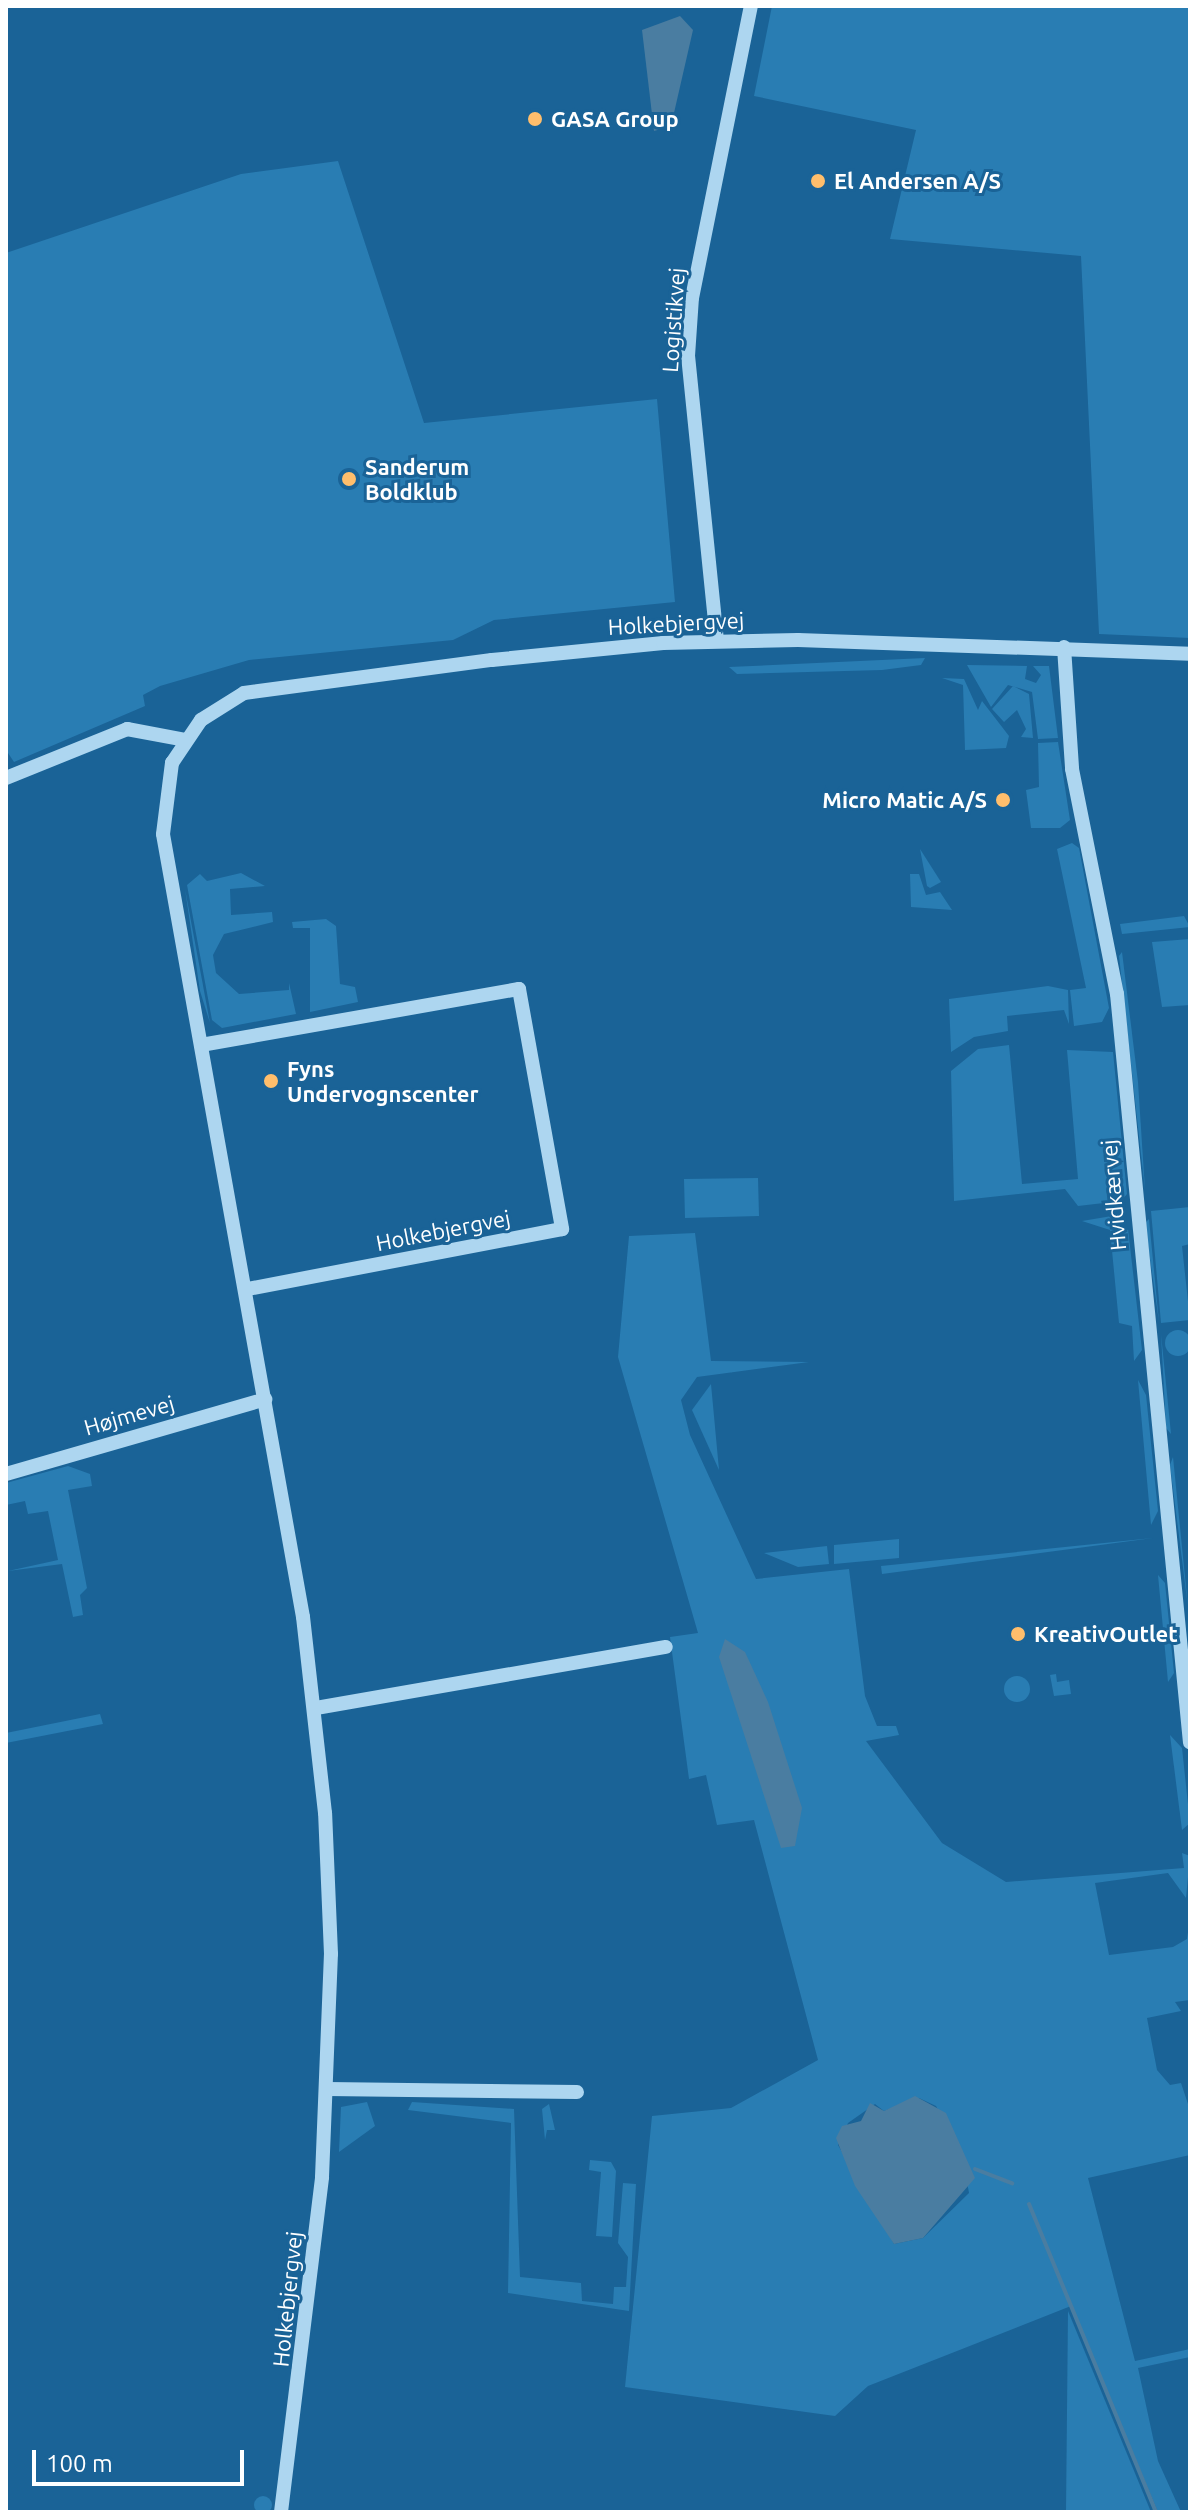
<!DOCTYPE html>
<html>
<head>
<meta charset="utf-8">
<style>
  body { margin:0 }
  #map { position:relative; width:1196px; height:2518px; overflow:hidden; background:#1a6397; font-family:Ubuntu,sans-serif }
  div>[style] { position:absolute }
  .green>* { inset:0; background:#297db3 }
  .round { border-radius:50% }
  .water>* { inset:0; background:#4a7da1 }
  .stream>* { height:4px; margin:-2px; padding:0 2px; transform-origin:2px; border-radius:2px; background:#4a7da1 }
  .minor>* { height:14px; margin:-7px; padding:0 7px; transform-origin:7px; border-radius:7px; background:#add6f0 }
  .dots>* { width:22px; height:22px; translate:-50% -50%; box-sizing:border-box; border:4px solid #1a6397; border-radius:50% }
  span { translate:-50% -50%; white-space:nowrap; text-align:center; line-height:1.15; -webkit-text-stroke:6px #1a6397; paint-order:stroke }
  .poi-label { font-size:22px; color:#fff; font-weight:700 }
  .left { translate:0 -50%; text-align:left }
  .right { translate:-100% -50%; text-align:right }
  .street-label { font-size:22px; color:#fff }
  .frame { position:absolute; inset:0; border:8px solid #fff; pointer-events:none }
  .scale { position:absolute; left:32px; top:2450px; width:212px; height:36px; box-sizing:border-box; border:4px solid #fff; border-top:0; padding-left:10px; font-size:24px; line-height:28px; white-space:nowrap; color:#fff; -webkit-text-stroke:6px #1a6397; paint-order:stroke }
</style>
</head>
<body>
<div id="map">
  <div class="green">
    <i style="clip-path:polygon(772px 6px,1190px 6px,1190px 638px,1099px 634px,1081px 256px,890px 239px,916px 130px,754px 96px)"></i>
    <i style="clip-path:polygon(338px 161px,424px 423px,657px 399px,675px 602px,494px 620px,453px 640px,249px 660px,160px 686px,143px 695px,145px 706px,14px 762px,6px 750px,6px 253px,241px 174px)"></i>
    <i style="clip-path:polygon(925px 658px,921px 665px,882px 670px,737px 674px,729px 667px)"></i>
    <i style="clip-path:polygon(967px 665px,1027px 666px,1025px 679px,1036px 683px,1041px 675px,1033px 666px,1049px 666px,1058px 738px,1038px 739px,1032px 692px,1008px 685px,991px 707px)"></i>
    <i style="clip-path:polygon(942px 678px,964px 679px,978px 710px,982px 701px,1009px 736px,1006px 748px,965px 750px,963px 685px)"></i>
    <i style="clip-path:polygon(1013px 686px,1029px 694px,1033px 738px,1021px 737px,1026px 729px,1017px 710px,1004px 722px,992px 709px)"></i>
    <i style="clip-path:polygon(1058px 742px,1070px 820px,1060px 828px,1031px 828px,1026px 790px,1039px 787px,1038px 743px)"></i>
    <i style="clip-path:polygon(1072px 843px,1079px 848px,1109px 1008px,1102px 1022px,1074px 1026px,1070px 990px,1086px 988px,1057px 849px)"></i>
    <i style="clip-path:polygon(920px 849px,941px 882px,930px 888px,927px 886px)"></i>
    <i style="clip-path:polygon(241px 873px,265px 886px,230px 889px,231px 915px,272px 912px,273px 922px,224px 934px,213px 955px,216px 973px,239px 994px,289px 990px,289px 983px,296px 1014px,222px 1028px,212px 1020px,187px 885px,200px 874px,207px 881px)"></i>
    <i style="clip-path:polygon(910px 874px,919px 874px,926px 895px,940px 892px,952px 910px,911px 907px)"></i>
    <i style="clip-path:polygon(185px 889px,210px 1023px,200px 991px)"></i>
    <i style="clip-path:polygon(1184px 916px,1190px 927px,1122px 934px,1120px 924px)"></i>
    <i style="clip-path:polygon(326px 919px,336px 926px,340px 984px,355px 987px,358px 1002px,310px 1012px,310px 928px,293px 928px,292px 922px)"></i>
    <i style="clip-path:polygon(1190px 939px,1190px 1005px,1162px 1007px,1152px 942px)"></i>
    <i style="clip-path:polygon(1122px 952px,1138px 1082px,1145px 1190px,1119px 956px)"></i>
    <i style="clip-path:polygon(1048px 986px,1068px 990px,1069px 1024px,1064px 1010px,1007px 1016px,1008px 1031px,974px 1037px,951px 1052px,949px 999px)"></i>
    <i style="clip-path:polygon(1009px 1045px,1022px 1184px,1078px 1179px,1067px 1050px,1113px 1052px,1127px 1194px,1121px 1201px,1078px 1206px,1065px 1189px,954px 1201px,951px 1071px,978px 1049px)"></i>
    <i style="clip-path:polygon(758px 1178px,759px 1216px,685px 1218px,684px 1179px)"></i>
    <i style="clip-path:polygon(1190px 1207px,1190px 1244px,1182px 1246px,1190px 1320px,1161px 1323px,1151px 1211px)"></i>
    <i style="clip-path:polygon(1112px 1216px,1128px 1229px,1142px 1350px,1134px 1361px,1132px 1326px,1119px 1323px,1110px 1230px,1082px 1221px)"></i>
    <i style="clip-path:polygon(1149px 1219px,1159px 1322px,1145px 1223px)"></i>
    <i style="clip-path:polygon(evenodd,695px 1233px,711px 1361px,809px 1362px,697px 1377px,681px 1400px,690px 1435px,756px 1579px,849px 1569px,865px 1696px,877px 1726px,896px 1726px,899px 1735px,866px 1741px,942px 1843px,1006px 1882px,1184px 1868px,1182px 1853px,1190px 1856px,1186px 1898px,1168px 1873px,1095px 1883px,1109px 1955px,1173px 1947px,1187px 1939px,1190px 1918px,1190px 2000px,1175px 2002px,1181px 2011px,1147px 2018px,1157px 2070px,1170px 2085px,1181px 2083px,1190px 2110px,1190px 2155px,1088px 2178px,1135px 2361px,1190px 2349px,1190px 2357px,1138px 2368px,1158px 2461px,1181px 2512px,1158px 2512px,1071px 2306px,868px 2386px,835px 2416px,625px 2387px,652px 2116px,731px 2108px,818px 2060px,754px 1820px,717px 1825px,706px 1775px,689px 1779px,670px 1637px,698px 1633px,618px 1357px,629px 1236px,695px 1233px,919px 2098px,936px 2106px,962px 2153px,969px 2193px,923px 2238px,894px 2244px,838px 2145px,848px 2123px,875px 2104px,884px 2111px,919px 2098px)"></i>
    <i class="round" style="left:1165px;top:1330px;width:26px;height:26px"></i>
    <i style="clip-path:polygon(1161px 1334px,1171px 1434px,1166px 1428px)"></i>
    <i style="clip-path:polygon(1138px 1380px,1146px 1395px,1158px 1511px,1151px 1525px)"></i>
    <i style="clip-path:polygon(711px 1384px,719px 1470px,692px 1410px)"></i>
    <i style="clip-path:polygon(1173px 1457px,1188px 1607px,1170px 1465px)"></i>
    <i style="clip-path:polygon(68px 1466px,90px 1474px,92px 1486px,68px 1490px,87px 1588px,80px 1595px,83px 1615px,73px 1617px,62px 1564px,8px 1571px,58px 1560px,48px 1511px,28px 1514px,25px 1501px,6px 1505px,6px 1483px)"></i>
    <i style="clip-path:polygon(1153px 1538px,882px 1574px,881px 1566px)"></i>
    <i style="clip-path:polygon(899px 1539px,899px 1558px,834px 1564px,834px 1545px)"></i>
    <i style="clip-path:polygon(827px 1546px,829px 1564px,798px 1567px,764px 1553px)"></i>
    <i style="clip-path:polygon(1158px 1575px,1165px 1583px,1174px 1673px,1168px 1682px)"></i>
    <i style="clip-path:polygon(1056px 1674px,1057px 1682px,1069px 1680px,1071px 1694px,1054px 1696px,1050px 1675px)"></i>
    <i class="round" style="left:1004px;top:1676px;width:26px;height:26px"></i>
    <i style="clip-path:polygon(100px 1714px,103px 1724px,6px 1743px,6px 1733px)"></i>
    <i style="clip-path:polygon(1170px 1735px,1182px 1748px,1190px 1823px,1182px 1830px)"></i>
    <i style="clip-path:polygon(367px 2102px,375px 2126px,339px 2152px,341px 2107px)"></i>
    <i style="clip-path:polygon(412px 2102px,514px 2109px,520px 2277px,581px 2283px,582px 2301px,613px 2304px,614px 2287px,626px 2287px,628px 2257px,618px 2243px,623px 2183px,636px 2184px,629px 2311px,508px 2293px,511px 2123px,408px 2110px)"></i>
    <i style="clip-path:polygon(549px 2104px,555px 2130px,547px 2130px,545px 2140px,542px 2109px)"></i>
    <i style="clip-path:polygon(590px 2160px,611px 2162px,616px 2171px,612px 2237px,596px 2236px,601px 2172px,589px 2170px)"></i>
    <i style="clip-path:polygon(1068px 2311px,1151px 2512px,1066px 2512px)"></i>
    <i class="round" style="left:254px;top:2496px;width:18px;height:18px"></i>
  </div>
  <div class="water">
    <i style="clip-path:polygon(680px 16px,693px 30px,671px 126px,654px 131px,642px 30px)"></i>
    <i style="clip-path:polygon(725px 1639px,745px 1652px,768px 1702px,802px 1808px,795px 1846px,781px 1848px,719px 1657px)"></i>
    <i style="clip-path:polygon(915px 2096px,946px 2113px,975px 2178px,923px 2238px,894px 2244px,855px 2186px,836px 2138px,842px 2126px,861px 2121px,870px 2103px,884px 2111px)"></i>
  </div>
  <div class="stream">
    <i style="left:975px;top:2169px;width:40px;rotate:21deg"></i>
    <i style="left:1029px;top:2204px;width:333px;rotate:67.6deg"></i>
  </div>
  <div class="minor">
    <i style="left:717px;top:641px;width:286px;rotate:-95.8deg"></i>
    <i style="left:688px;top:356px;width:58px;rotate:-86.1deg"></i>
    <i style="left:692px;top:298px;width:298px;rotate:-78.6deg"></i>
    <i style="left:1064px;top:647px;width:122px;rotate:86.2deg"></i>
    <i style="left:1072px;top:769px;width:229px;rotate:78.7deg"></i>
    <i style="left:1117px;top:994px;width:752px;rotate:84.43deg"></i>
    <i style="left:6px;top:778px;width:131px;rotate:-22deg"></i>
    <i style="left:127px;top:729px;width:59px;rotate:10.7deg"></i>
    <i style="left:201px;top:1045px;width:323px;rotate:-10deg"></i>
    <i style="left:519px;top:989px;width:244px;rotate:79.8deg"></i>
    <i style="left:562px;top:1229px;width:322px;rotate:169.2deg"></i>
    <i style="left:6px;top:1474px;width:270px;rotate:-16.1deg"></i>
    <i style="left:316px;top:1708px;width:355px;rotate:-9.9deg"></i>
    <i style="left:327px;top:2089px;width:250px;rotate:0.7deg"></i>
    <i style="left:281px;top:2512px;width:337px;rotate:-83deg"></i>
    <i style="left:322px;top:2177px;width:223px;rotate:-87.7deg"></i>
    <i style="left:331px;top:1954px;width:141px;rotate:-92.4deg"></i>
    <i style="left:325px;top:1813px;width:197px;rotate:-96.4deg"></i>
    <i style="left:303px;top:1617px;width:795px;rotate:-100.14deg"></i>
    <i style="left:163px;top:834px;width:72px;rotate:-82.8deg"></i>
    <i style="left:172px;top:763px;width:52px;rotate:-56deg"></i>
    <i style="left:201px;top:720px;width:51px;rotate:-32.1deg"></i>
    <i style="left:244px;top:693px;width:250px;rotate:-7.6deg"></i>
    <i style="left:492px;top:660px;width:172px;rotate:-5.7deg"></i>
    <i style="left:663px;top:643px;width:135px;rotate:-1.3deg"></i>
    <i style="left:798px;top:640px;width:392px;rotate:2deg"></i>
  </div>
  <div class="dots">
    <i style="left:535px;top:119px;background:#ffbe6c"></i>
    <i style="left:818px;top:181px;background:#ffbe6c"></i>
    <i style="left:349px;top:479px;background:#ffbe6c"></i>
    <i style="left:1003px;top:800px;background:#ffbe6c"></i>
    <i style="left:271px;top:1081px;background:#ffbe6c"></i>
    <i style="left:1018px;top:1634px;background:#ffbe6c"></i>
  </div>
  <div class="poi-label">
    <span class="left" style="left:551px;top:119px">GASA Group</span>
    <span class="left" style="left:834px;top:181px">El Andersen A/S</span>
    <span class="left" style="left:365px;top:479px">Sanderum<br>Boldklub</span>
    <span class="right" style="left:987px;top:800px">Micro Matic A/S</span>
    <span class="left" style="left:287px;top:1081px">Fyns<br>Undervognscenter</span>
    <span class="left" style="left:1034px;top:1634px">KreativOutlet</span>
  </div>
  <div class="street-label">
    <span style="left:673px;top:320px;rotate:-86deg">Logistikvej</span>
    <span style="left:676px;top:623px;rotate:-3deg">Holkebjergvej</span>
    <span style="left:1113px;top:1195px;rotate:-95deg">Hvidkærvej</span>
    <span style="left:443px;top:1230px;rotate:-11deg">Holkebjergvej</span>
    <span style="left:129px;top:1415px;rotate:-16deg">Højmevej</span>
    <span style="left:287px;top:2299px;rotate:-84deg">Holkebjergvej</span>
  </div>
  <div class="frame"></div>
  <div class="scale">100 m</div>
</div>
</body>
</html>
